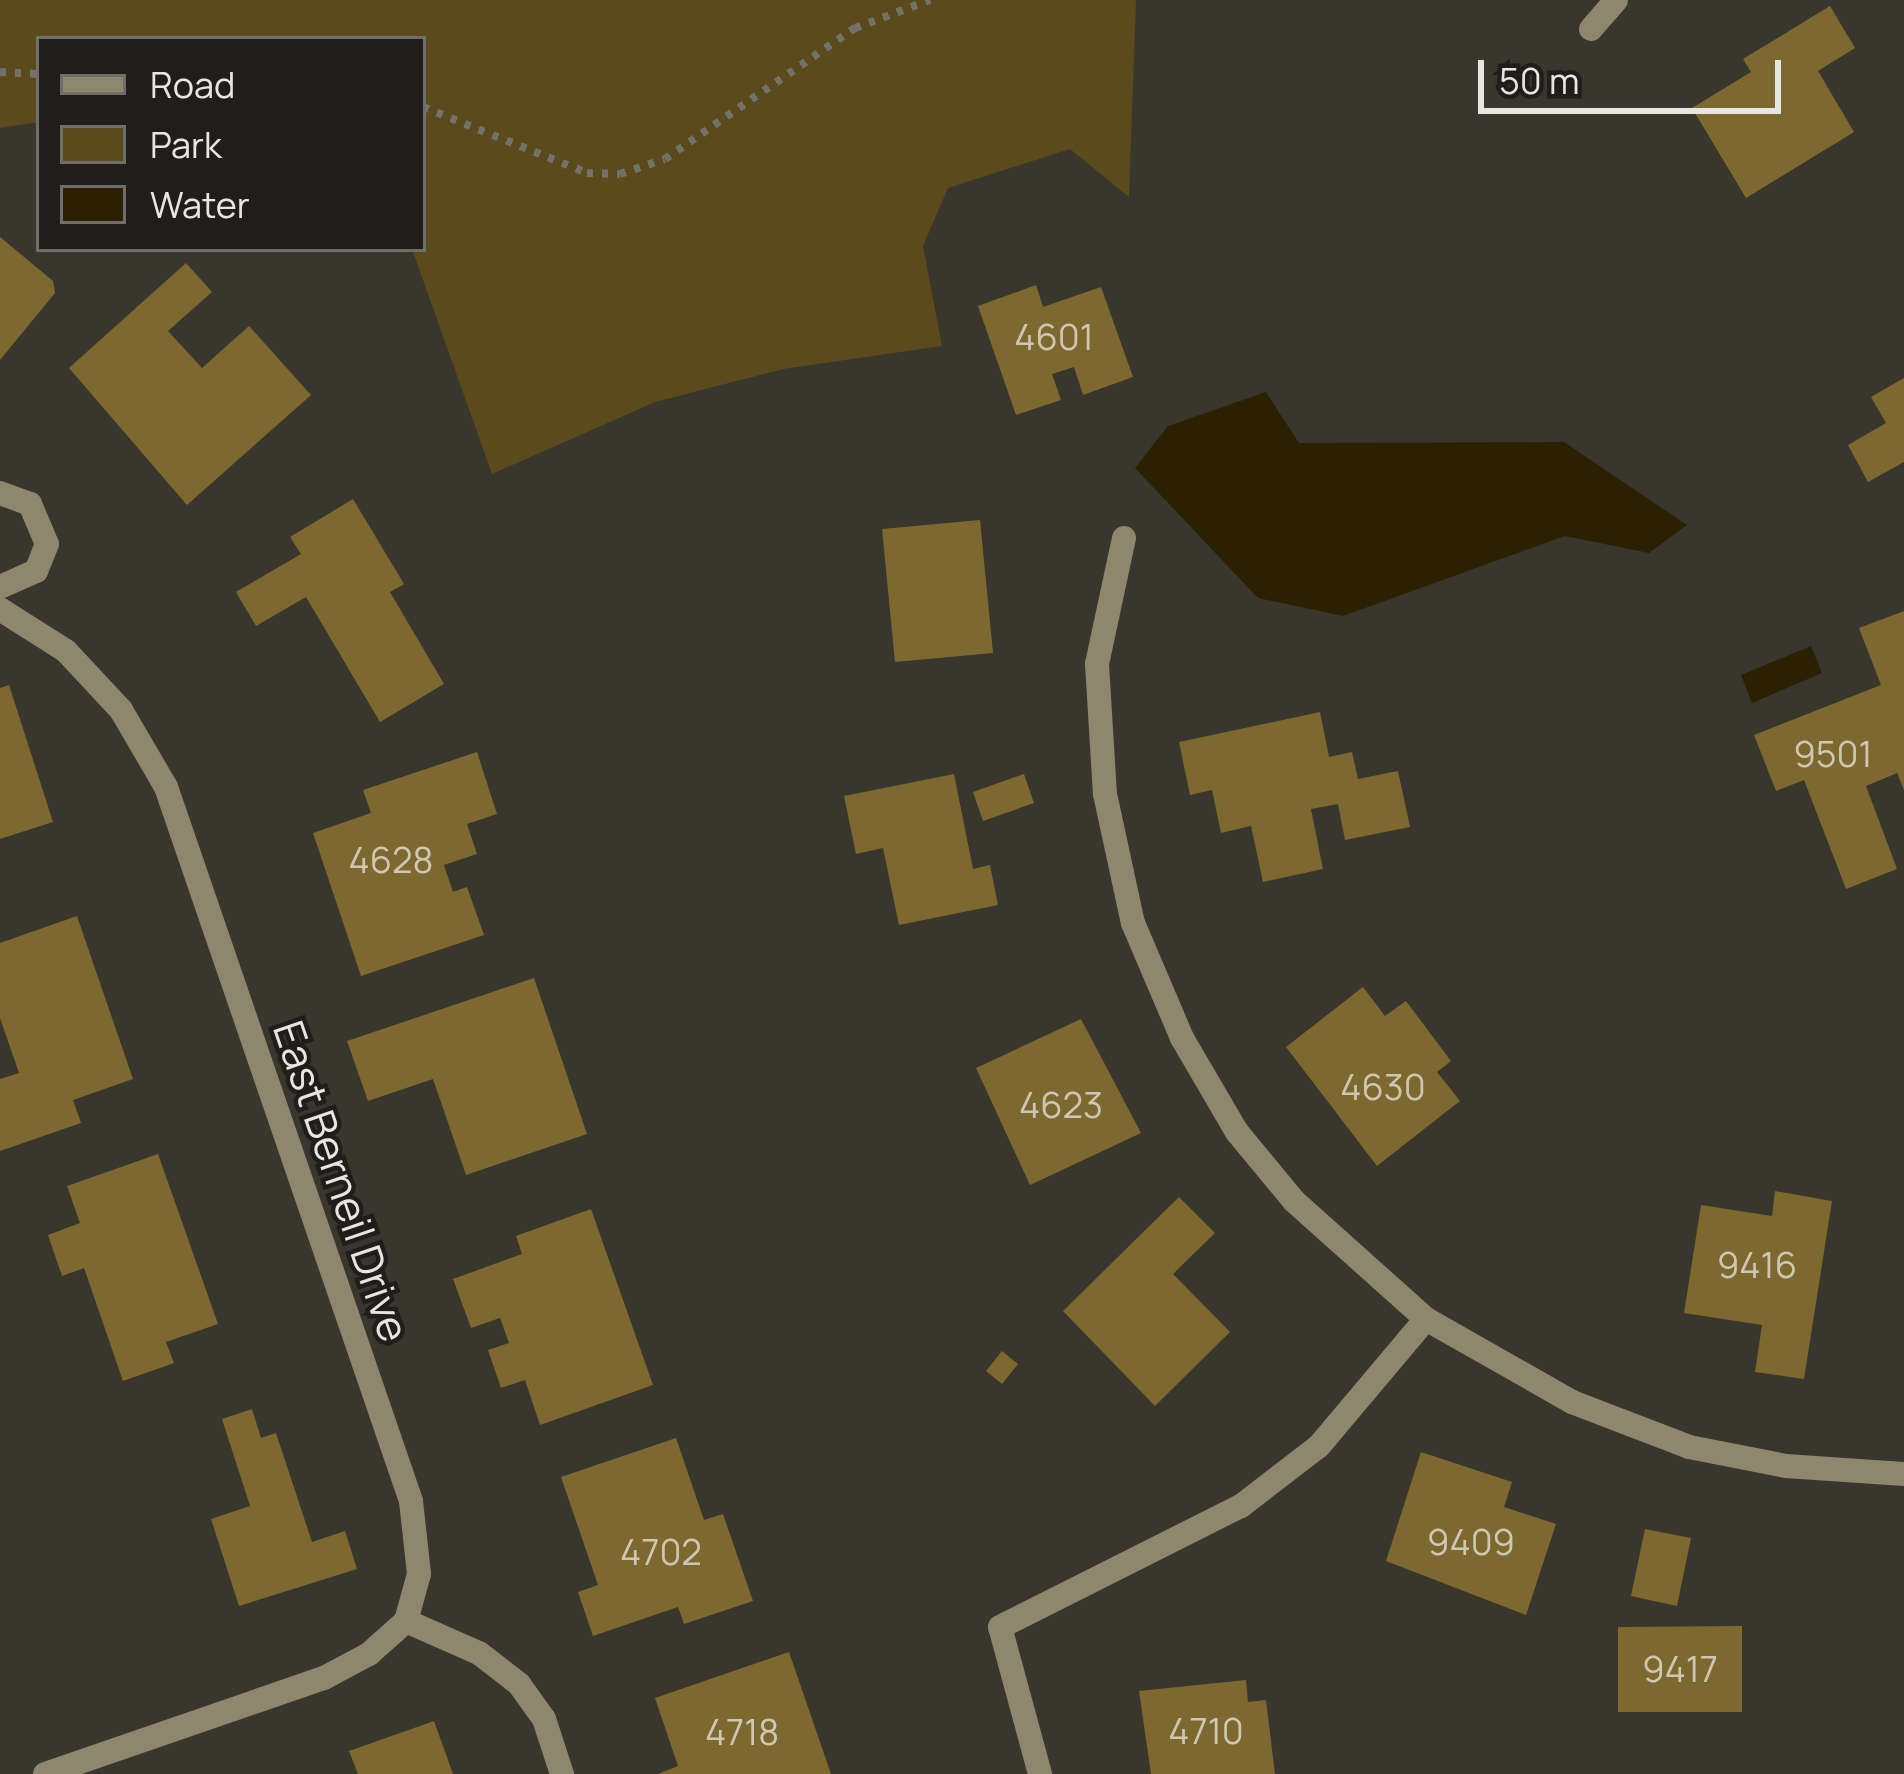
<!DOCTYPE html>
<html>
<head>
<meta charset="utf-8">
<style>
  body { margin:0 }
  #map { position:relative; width:1904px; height:1774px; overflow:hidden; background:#39362d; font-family:Manrope,sans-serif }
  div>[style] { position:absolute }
  .green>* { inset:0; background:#5a4a1c }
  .water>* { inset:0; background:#2b2102 }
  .building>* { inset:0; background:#7d692f }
  .path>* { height:8px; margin-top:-4px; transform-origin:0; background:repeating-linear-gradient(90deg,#737169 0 6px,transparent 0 15px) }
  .street>* { height:24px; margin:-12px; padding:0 12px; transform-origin:12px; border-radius:12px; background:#8f866e }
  span { translate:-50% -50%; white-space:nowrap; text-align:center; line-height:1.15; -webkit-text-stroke:9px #1f1e1a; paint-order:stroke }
  .number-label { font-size:36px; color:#cdc7b4 }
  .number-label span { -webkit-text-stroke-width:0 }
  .street-label { font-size:42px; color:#e8e6e1 }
  .legend { position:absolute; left:36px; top:36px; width:390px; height:216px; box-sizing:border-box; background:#1f1e1a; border:3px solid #6f6e6a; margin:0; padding:15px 21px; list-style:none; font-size:36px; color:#e8e6e1 }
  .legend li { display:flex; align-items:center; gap:24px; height:60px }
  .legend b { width:60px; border:3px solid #6f6e6a }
  .scale { position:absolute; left:1478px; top:60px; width:303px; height:54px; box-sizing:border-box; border:6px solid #e8e6e1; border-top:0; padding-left:15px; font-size:36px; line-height:42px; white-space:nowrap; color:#e8e6e1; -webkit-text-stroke:9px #1f1e1a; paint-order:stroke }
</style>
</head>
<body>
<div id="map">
  <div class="green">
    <i style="clip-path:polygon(0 0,1136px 0,1129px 197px,1070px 149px,948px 188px,923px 246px,942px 346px,783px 369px,655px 402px,492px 474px,412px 249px,423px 249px,423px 39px,39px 39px,39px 122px,0 128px)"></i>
  </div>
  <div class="water">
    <i style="clip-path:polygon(1266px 392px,1299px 443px,1564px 442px,1687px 525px,1649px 553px,1565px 536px,1343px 616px,1258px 598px,1135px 468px,1168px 426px)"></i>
    <i style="clip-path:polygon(1811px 646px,1822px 673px,1752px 703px,1741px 675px)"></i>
  </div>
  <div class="building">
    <i style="clip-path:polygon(1830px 6px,1855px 48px,1818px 71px,1854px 132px,1746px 198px,1692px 108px,1751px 72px,1743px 59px)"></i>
    <i style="clip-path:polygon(0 237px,53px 281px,55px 293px,0 360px)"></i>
    <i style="clip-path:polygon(186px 263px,212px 292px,168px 331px,202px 368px,249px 326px,311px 395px,187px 505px,69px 368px)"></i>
    <i style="clip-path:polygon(1036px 285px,1043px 307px,1101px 287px,1133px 377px,1083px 395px,1074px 367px,1052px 374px,1061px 400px,1016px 415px,978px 306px)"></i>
    <i style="clip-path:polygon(1904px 378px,1904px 462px,1868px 482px,1848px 445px,1886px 423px,1871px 397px)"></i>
    <i style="clip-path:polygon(353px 499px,404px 584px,390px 592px,444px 684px,380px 722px,306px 597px,256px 626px,236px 592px,301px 554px,290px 537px)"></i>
    <i style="clip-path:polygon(980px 520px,993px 653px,895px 662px,882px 529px)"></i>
    <i style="clip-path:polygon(1904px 611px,1904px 790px,1897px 773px,1866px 786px,1897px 869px,1846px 889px,1804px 780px,1776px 791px,1754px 735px,1881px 685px,1859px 628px)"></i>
    <i style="clip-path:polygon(9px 685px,53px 822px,0 839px,0 688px)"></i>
    <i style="clip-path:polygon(1320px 712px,1329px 757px,1352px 752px,1358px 779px,1398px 771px,1410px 827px,1345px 840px,1338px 804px,1311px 809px,1323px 869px,1263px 882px,1251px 826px,1221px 833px,1212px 790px,1190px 795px,1179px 742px)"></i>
    <i style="clip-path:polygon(477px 752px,497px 814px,467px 824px,477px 854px,444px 865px,453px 892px,467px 887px,484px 935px,361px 976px,313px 833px,371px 813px,363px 790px)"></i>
    <i style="clip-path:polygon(954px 774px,973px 869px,990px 865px,998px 905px,899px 925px,883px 848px,856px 854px,844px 796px)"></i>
    <i style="clip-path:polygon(1024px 774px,1034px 803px,983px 821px,973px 792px)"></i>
    <i style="clip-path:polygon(77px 916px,133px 1079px,73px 1100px,81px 1123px,0 1151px,0 1079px,19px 1073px,0 1018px,0 943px)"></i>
    <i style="clip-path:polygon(534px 978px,587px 1134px,466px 1175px,433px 1079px,368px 1101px,347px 1041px)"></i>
    <i style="clip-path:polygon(1363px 987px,1385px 1016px,1406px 1001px,1451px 1061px,1437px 1072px,1460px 1101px,1377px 1166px,1286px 1047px)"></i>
    <i style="clip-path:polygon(1081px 1019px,1141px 1133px,1030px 1185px,976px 1068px)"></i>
    <i style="clip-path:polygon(158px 1154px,218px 1324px,166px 1342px,174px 1363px,123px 1381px,84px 1268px,62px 1276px,48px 1235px,80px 1223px,67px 1186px)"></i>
    <i style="clip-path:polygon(1775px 1191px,1832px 1201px,1804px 1379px,1755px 1372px,1762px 1325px,1684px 1313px,1701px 1205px,1772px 1216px)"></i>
    <i style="clip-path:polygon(1179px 1197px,1215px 1233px,1173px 1274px,1230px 1332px,1155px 1406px,1063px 1311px)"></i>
    <i style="clip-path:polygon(591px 1209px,653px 1385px,540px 1425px,525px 1380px,501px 1388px,488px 1350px,509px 1343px,500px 1318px,471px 1328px,453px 1279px,522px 1254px,516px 1236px)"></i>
    <i style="clip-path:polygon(1002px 1351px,1018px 1364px,1002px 1384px,986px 1371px)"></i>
    <i style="clip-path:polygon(252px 1409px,261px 1438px,276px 1433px,312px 1542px,345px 1531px,357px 1569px,239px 1606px,211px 1519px,250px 1506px,222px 1419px)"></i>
    <i style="clip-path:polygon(676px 1438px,704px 1520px,723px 1514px,753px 1601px,684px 1624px,678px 1607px,593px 1636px,578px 1592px,598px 1585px,561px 1477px)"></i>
    <i style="clip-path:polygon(1421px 1452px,1512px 1482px,1504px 1507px,1556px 1524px,1526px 1615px,1386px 1561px)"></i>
    <i style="clip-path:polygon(1645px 1529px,1691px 1538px,1677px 1606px,1631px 1596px)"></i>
    <i style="clip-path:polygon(1742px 1626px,1742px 1712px,1618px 1712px,1618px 1627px)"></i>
    <i style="clip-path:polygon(789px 1652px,831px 1774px,658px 1774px,678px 1766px,655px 1698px)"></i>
    <i style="clip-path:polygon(1246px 1680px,1248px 1702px,1266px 1700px,1275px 1774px,1151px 1774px,1139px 1691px)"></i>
    <i style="clip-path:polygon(434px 1721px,453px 1774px,358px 1774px,349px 1751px)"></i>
  </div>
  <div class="path">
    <i style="left:0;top:72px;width:39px;rotate:3deg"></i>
    <i style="left:423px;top:107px;width:177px;rotate:21.9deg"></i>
    <i style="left:587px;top:173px;width:33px;rotate:2deg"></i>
    <i style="left:620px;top:174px;width:47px;rotate:-18.4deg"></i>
    <i style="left:665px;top:159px;width:231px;rotate:-34.6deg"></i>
    <i style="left:855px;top:28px;width:80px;rotate:-20.5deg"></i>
  </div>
  <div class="street">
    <i style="left:1591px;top:29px;width:38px;rotate:-49deg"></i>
    <i style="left:0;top:493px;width:32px;rotate:20deg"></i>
    <i style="left:30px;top:504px;width:43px;rotate:67deg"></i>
    <i style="left:47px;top:544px;width:29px;rotate:112deg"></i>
    <i style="left:36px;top:571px;width:39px;rotate:156deg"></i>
    <i style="left:1124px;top:538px;width:129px;rotate:102.1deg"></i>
    <i style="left:1097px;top:664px;width:130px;rotate:86.5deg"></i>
    <i style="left:1105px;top:794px;width:132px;rotate:77.8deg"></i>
    <i style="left:1133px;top:923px;width:125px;rotate:66.9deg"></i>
    <i style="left:1182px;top:1038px;width:109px;rotate:59.7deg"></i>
    <i style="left:1237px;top:1132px;width:89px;rotate:50.4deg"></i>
    <i style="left:1294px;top:1201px;width:177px;rotate:41.8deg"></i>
    <i style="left:1426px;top:1319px;width:168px;rotate:29.6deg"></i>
    <i style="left:1572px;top:1402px;width:125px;rotate:21deg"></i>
    <i style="left:1689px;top:1447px;width:99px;rotate:11.1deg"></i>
    <i style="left:1786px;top:1466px;width:118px;rotate:3.9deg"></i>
    <i style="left:0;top:609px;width:78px;rotate:32.5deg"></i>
    <i style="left:66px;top:651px;width:81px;rotate:47deg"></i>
    <i style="left:121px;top:710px;width:89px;rotate:59.7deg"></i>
    <i style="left:166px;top:787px;width:755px;rotate:71.06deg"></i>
    <i style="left:411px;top:1501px;width:73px;rotate:83.7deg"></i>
    <i style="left:419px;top:1574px;width:49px;rotate:105.5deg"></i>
    <i style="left:406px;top:1621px;width:80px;rotate:23.7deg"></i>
    <i style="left:479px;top:1653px;width:51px;rotate:37.8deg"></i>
    <i style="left:519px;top:1684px;width:43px;rotate:54.5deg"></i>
    <i style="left:544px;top:1719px;width:58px;rotate:71.9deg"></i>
    <i style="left:45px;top:1774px;width:295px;rotate:-19deg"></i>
    <i style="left:324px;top:1678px;width:51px;rotate:-28.1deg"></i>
    <i style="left:369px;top:1654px;width:50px;rotate:-41.7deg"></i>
    <i style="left:1040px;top:1774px;width:152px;rotate:-105.2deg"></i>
    <i style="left:1000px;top:1627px;width:270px;rotate:-26.7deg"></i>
    <i style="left:1241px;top:1506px;width:98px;rotate:-37.6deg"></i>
    <i style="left:1319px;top:1446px;width:166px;rotate:-49.9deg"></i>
  </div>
  <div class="number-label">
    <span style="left:1054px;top:337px">4601</span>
    <span style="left:1833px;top:754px">9501</span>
    <span style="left:391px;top:860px">4628</span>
    <span style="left:1383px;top:1087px">4630</span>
    <span style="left:1061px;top:1105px">4623</span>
    <span style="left:1757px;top:1265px">9416</span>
    <span style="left:1471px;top:1542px">9409</span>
    <span style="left:661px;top:1552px">4702</span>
    <span style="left:1680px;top:1669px">9417</span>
    <span style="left:1206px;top:1731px">4710</span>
    <span style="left:742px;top:1732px">4718</span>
  </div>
  <div class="street-label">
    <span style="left:342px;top:1181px;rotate:71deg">East Berneil Drive</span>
  </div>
  <ul class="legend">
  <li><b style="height:15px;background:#8f866e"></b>Road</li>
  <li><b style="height:33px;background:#5a4a1c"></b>Park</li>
  <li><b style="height:33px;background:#2b2102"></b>Water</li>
  </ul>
  <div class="scale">50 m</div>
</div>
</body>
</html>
